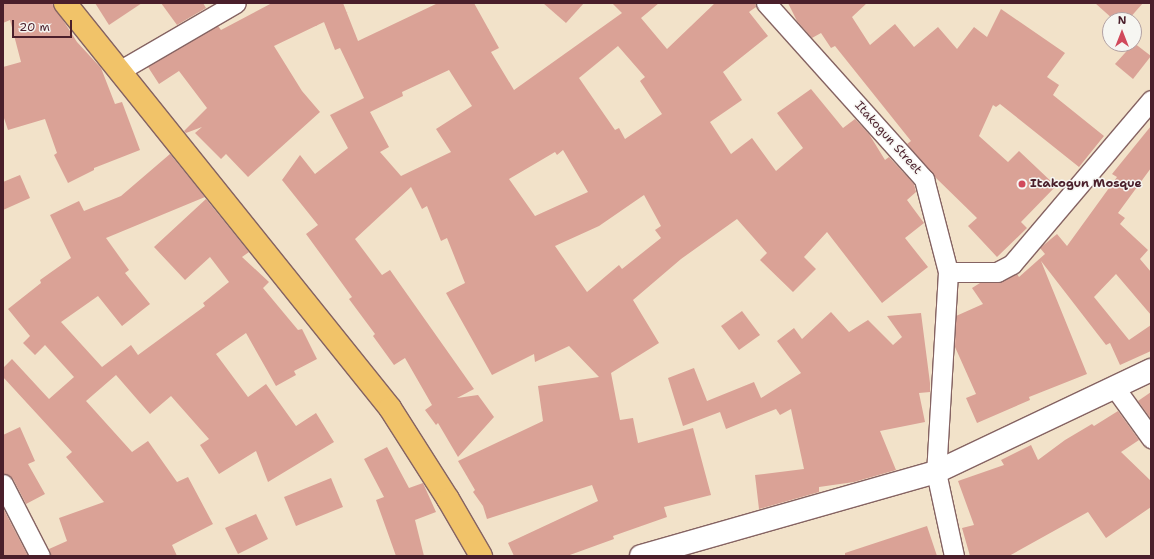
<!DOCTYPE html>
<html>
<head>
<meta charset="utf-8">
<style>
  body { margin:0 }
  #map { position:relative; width:1154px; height:559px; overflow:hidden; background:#f2e2c9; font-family:"Shantell Sans",sans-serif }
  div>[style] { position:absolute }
  .building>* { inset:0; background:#daa296 }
  .roads { filter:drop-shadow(1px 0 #856362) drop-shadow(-1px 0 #856362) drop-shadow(0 1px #856362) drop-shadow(0 -1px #856362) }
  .minor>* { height:19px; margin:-9.5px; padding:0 9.5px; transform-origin:9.5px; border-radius:9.5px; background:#fff }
  .tertiary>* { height:22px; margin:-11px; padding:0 11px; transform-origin:11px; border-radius:11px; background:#fff }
  .primary>* { height:22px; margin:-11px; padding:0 11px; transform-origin:11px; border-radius:11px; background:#f1c369 }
  .dots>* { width:11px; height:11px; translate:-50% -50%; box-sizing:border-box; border:2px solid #f6f6f2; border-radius:50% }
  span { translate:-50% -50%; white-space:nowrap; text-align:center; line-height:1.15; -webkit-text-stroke:3px #f6f6f2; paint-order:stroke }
  .street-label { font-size:12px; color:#4a1f2b }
  .poi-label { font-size:12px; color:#4a1f2b; font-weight:700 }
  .left { translate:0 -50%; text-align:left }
  .frame { position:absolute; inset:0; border:4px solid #4a1f2b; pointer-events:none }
  .north { position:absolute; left:1102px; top:12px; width:40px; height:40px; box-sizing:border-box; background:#f6f6f2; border:1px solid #b1a0a2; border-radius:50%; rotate:0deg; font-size:11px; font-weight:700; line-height:16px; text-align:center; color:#4a1f2b }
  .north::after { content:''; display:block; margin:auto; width:14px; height:18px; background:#d1495b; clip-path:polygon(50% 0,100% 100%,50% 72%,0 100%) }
  .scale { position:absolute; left:12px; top:20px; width:60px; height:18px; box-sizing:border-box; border:2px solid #4a1f2b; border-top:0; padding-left:5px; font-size:12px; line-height:14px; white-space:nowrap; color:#4a1f2b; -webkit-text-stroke:3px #f6f6f2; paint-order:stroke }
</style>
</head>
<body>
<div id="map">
  <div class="building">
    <i style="clip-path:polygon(3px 3px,52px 3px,77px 42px,101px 68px,115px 104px,122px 102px,140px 150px,94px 168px,94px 170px,68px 183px,54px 155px,57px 153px,45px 119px,8px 130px,3px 115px,3px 67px,21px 62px,10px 20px,3px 23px)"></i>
    <i style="clip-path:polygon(95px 3px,142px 3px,109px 25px)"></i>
    <i style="clip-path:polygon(161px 3px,203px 3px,206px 8px,177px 25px)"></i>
    <i style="clip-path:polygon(evenodd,272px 3px,343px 3px,358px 41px,438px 3px,474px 3px,499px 48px,491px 52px,514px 90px,622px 13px,612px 3px,659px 3px,641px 18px,667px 49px,715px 3px,755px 3px,756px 7px,749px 12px,768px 36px,723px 72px,742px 100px,710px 122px,731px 154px,752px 138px,776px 171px,803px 148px,777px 113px,811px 89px,843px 128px,855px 119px,869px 134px,885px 160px,889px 157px,914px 184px,916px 192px,907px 200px,924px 223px,905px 238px,928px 267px,882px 303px,827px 232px,804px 257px,816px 269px,793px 292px,760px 260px,767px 253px,737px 219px,681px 259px,633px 300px,659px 343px,611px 373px,620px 420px,633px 418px,638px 443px,693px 428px,711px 495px,664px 507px,667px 517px,613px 536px,614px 539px,567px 556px,514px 556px,508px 543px,598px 501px,592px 485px,487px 519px,483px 506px,473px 492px,475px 490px,458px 461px,543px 421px,538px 386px,599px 377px,569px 346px,535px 362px,534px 354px,492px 375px,446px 293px,465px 283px,447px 238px,441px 241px,427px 206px,422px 209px,411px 187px,355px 239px,382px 275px,390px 270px,474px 389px,457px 398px,478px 395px,494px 417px,458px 457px,438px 423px,436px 425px,425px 410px,432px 405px,405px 358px,394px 365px,373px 336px,375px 334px,349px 299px,352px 297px,306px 234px,318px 225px,282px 180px,300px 155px,315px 174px,348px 148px,330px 115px,364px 98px,340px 48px,335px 50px,324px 22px,274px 46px,302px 91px,320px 112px,248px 177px,226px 154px,221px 159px,195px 133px,202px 127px,186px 133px,184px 131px,207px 108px,179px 71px,159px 84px,148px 67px,218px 26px,221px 30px,272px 3px,618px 46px,645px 77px,640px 81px,662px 114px,625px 139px,619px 128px,615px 130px,579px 78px,618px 46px,272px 3px,449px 70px,472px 106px,436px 129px,451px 152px,401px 176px,380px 152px,389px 147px,370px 112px,403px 96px,402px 92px,449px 70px,272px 3px,563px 150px,588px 192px,535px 216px,509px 179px,555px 152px,557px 155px,563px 150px,272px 3px,644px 195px,661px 226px,655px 230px,661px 238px,622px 269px,619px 265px,587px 292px,555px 246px,599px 226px,644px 195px)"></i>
    <i style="clip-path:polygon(543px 3px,584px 3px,566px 23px)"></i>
    <i style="clip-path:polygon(788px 3px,867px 3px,852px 17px,870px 45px,895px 24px,914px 47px,938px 27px,957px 49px,974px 27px,987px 37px,1001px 9px,1065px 53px,1047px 77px,1059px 85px,1053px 95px,1104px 136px,1079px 167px,1000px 104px,996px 107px,993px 105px,979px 136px,1008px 162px,1019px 151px,1056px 186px,1021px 222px,1027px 228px,997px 257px,968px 226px,977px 218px,935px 177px,907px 144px,911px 141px,835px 46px,831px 48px,821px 33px,812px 38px,797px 21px)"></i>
    <i style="clip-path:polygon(1095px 3px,1143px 3px,1128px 20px,1114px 20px)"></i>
    <i style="clip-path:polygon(1134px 43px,1151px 56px,1133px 79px,1115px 64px)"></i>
    <i style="clip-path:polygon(1151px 126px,1151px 168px,1118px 213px,1125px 218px,1120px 224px,1148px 250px,1140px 259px,1151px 272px,1151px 315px,1116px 274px,1094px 297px,1129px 340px,1151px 325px,1151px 351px,1120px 365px,1110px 343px,1106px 345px,1041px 261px,1087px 374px,1029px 397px,1030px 400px,977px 423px,966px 398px,976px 394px,955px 347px,956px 316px,983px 304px,972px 288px,980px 283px,1002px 282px,1017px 274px,1019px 277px,1045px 254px,1040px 248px,1057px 234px,1067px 246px,1117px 177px,1112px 174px)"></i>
    <i style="clip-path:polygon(170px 154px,205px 197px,106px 238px,129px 270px,125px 273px,150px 304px,122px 326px,98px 296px,61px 322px,102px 367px,131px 345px,138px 355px,205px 306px,203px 303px,229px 282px,210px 257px,185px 280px,154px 247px,206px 199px,249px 252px,242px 257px,269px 282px,263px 288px,298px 330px,302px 329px,317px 359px,294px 371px,296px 375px,276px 386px,246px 333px,216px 354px,248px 397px,266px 384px,296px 426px,316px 413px,334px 442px,268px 482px,256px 451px,219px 474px,200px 445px,209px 439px,171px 396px,150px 414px,116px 375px,86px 401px,132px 452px,148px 441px,177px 482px,188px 477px,213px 524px,172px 545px,177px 556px,51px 556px,49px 549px,67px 541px,59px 518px,104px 502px,66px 457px,72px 452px,3px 377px,3px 368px,12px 359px,49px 399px,74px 377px,45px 345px,35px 355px,23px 343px,30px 336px,8px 309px,41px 283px,40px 280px,71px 258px,50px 215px,79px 201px,84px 211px,121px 196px)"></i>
    <i style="clip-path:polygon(20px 175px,30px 198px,3px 210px,3px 182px)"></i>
    <i style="clip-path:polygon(742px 311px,760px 335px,739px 350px,721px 326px)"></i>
    <i style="clip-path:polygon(831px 312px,849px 332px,868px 320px,893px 345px,902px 337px,887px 316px,921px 313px,930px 383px,930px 392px,919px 393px,925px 422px,880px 431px,896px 470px,854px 482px,819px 487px,819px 492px,759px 509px,755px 475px,804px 469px,791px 409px,780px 415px,776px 409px,726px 429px,720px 412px,683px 426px,668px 378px,694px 368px,707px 401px,754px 382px,761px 398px,801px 373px,777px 341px,794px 328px,802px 339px)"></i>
    <i style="clip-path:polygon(1151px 392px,1151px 419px,1138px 401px)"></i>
    <i style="clip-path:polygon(1118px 411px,1139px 440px,1121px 452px,1151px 481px,1151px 507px,1106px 538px,1088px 512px,1009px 556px,970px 556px,962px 528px,974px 525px,958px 481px,1004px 465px,1001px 460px,1031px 445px,1038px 460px,1065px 440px,1092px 424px,1094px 426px)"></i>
    <i style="clip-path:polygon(20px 427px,35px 461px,28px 464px,45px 494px,26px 504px,13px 479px,3px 473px,3px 435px)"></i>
    <i style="clip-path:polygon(387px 447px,409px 488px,423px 483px,436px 512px,415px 520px,424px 556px,396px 556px,376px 500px,384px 497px,364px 459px)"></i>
    <i style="clip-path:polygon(331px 478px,343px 507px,296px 526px,284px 497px)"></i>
    <i style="clip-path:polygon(3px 508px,28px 556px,3px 556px)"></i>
    <i style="clip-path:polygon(256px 514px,268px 539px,238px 554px,225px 528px)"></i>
    <i style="clip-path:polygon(927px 526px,937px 556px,845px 556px,845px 553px)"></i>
  </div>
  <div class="roads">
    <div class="minor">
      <i style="left:766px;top:3px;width:237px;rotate:48.1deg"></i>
      <i style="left:924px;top:179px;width:96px;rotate:75.5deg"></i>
      <i style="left:948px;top:272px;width:200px;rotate:93.4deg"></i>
      <i style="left:936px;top:472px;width:86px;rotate:77.9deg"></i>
      <i style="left:119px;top:71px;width:135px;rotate:-30.2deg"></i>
      <i style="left:948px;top:272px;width:49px"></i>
      <i style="left:997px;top:272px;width:17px;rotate:-28deg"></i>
      <i style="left:1012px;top:264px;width:215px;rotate:-49.7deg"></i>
      <i style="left:1115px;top:388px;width:62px;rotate:54.2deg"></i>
      <i style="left:3px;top:484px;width:81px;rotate:62.8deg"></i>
    </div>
    <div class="tertiary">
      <i style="left:641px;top:556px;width:307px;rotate:-15.9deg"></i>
      <i style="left:936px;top:472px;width:238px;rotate:-25.4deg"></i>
    </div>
    <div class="primary">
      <i style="left:65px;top:3px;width:519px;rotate:51.25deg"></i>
      <i style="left:390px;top:408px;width:108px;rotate:57.5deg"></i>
      <i style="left:448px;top:499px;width:66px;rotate:59.9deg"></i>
    </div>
  </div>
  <div class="dots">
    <i style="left:1022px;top:184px;background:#d1495b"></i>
  </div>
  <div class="street-label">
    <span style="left:888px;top:138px;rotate:48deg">Itakogun Street</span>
  </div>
  <div class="poi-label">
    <span class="left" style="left:1030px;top:184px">Itakogun Mosque</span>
  </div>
  <div class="frame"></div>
  <div class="north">N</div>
  <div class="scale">20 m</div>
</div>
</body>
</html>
